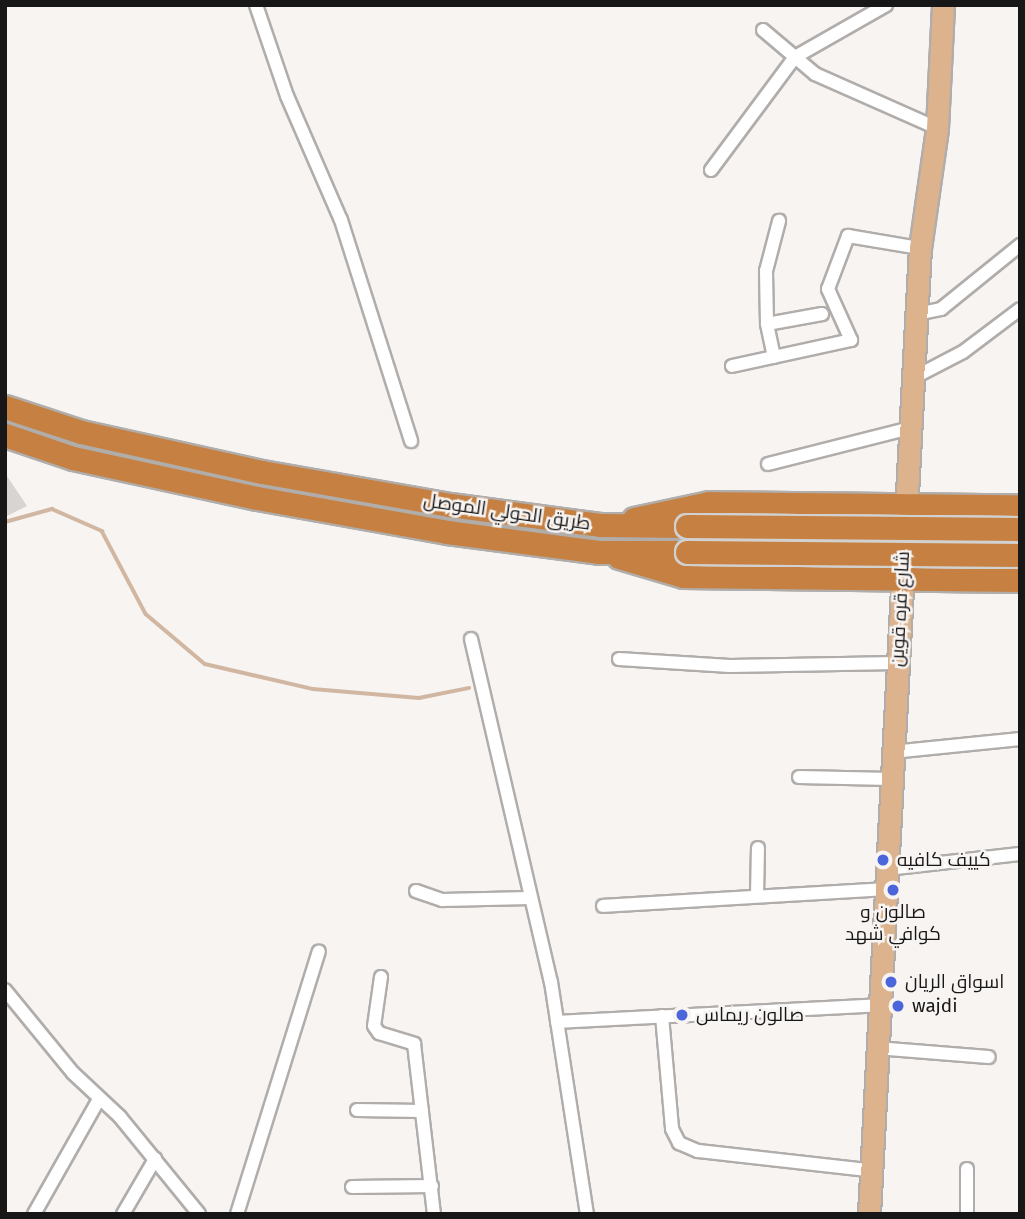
<!DOCTYPE html>
<html>
<head>
<meta charset="utf-8">
<style>
  body { margin:0 }
  #map { position:relative; width:1025px; height:1219px; overflow:hidden; background:#f7f4f2; font-family:"Fira Sans",Cairo,sans-serif }
  div>[style] { position:absolute }
  .stream>* { height:3.5px; margin:-1.75px; padding:0 1.75px; transform-origin:1.75px; border-radius:1.75px; background:#d1b7a2 }
  .building>* { inset:0; background:#d7d4d1 }
  .roads { filter:drop-shadow(2px 0 #b0adab) drop-shadow(-2px 0 #b0adab) drop-shadow(0 2px #b0adab) drop-shadow(0 -2px #b0adab) }
  .minor>* { height:12px; margin:-6px; padding:0 6px; transform-origin:6px; border-radius:6px; background:#fff }
  .primary>* { height:21px; margin:-10.5px; padding:0 10.5px; transform-origin:10.5px; border-radius:10.5px; background:#ddb38e }
  .motorway>* { height:23px; margin:-11.5px; padding:0 11.5px; transform-origin:11.5px; border-radius:11.5px; background:#c68042 }
  .bridges { filter:drop-shadow(2px 0 #d1d1d1) drop-shadow(-2px 0 #d1d1d1) drop-shadow(0 2px #d1d1d1) drop-shadow(0 -2px #d1d1d1) }
  .motorway-bridge>* { height:23px; margin:-11.5px; padding:0 11.5px; transform-origin:11.5px; border-radius:11.5px; background:#c68042 }
  .dots>* { width:19px; height:19px; translate:-50% -50%; box-sizing:border-box; border:4px solid #f7f4f2; border-radius:50% }
  span { translate:-50% -50%; white-space:nowrap; text-align:center; line-height:1.15; -webkit-text-stroke:5px #f7f4f2; paint-order:stroke }
  .street-label { font-size:19px; color:#181717 }
  .poi-label { font-size:19px; color:#181717 }
  .left { translate:0 -50%; text-align:left }
  .frame { position:absolute; inset:0; border:7px solid #181717; pointer-events:none }
</style>
</head>
<body>
<div id="map">
  <div class="stream">
    <i style="left:5px;top:522px;width:49px;rotate:-15.5deg"></i>
    <i style="left:52px;top:509px;width:55px;rotate:23.7deg"></i>
    <i style="left:102px;top:531px;width:94px;rotate:62.1deg"></i>
    <i style="left:146px;top:614px;width:77px;rotate:40.3deg"></i>
    <i style="left:205px;top:664px;width:111px;rotate:13deg"></i>
    <i style="left:313px;top:689px;width:106px;rotate:4.9deg"></i>
    <i style="left:419px;top:698px;width:51px;rotate:-11.3deg"></i>
  </div>
  <div class="building">
    <i style="clip-path:polygon(5px 473px,27px 506px,5px 517px)"></i>
  </div>
  <div class="roads">
    <div class="minor">
      <i style="left:256px;top:5px;width:96px;rotate:71.2deg"></i>
      <i style="left:287px;top:96px;width:135px;rotate:66.5deg"></i>
      <i style="left:341px;top:220px;width:232px;rotate:72.4deg"></i>
      <i style="left:763px;top:30px;width:68px;rotate:40.2deg"></i>
      <i style="left:815px;top:74px;width:133px;rotate:23.9deg"></i>
      <i style="left:711px;top:170px;width:141px;rotate:-53.4deg"></i>
      <i style="left:795px;top:57px;width:105px;rotate:-29.7deg"></i>
      <i style="left:917px;top:314px;width:25px;rotate:-12deg"></i>
      <i style="left:941px;top:309px;width:102px;rotate:-39deg"></i>
      <i style="left:767px;top:324px;width:53px;rotate:-91.1deg"></i>
      <i style="left:766px;top:271px;width:52px;rotate:-75.4deg"></i>
      <i style="left:774px;top:357px;width:34px;rotate:-102deg"></i>
      <i style="left:767px;top:324px;width:56px;rotate:-10.3deg"></i>
      <i style="left:732px;top:366px;width:122px;rotate:-12.3deg"></i>
      <i style="left:851px;top:340px;width:56px;rotate:-114.3deg"></i>
      <i style="left:828px;top:289px;width:57px;rotate:-69.3deg"></i>
      <i style="left:848px;top:236px;width:73px;rotate:9.5deg"></i>
      <i style="left:913px;top:378px;width:56px;rotate:-27.5deg"></i>
      <i style="left:963px;top:352px;width:71px;rotate:-37deg"></i>
      <i style="left:768px;top:464px;width:146px;rotate:-14.2deg"></i>
      <i style="left:471px;top:639px;width:352px;rotate:76.9deg"></i>
      <i style="left:551px;top:982px;width:235px;rotate:81.2deg"></i>
      <i style="left:619px;top:659px;width:111px;rotate:3.6deg"></i>
      <i style="left:730px;top:666px;width:167px;rotate:-1deg"></i>
      <i style="left:892px;top:752px;width:129px;rotate:-5.8deg"></i>
      <i style="left:799px;top:777px;width:92px;rotate:1.2deg"></i>
      <i style="left:886px;top:869px;width:135px;rotate:-6.4deg"></i>
      <i style="left:416px;top:891px;width:28px;rotate:19deg"></i>
      <i style="left:442px;top:900px;width:88px;rotate:-1.3deg"></i>
      <i style="left:757px;top:895px;width:47px;rotate:-88.8deg"></i>
      <i style="left:603px;top:906px;width:283px;rotate:-3.4deg"></i>
      <i style="left:381px;top:977px;width:49px;rotate:98.1deg"></i>
      <i style="left:374px;top:1026px;width:9px;rotate:54deg"></i>
      <i style="left:379px;top:1033px;width:37px;rotate:17deg"></i>
      <i style="left:414px;top:1044px;width:171px;rotate:83.3deg"></i>
      <i style="left:5px;top:990px;width:107px;rotate:50.7deg"></i>
      <i style="left:73px;top:1073px;width:64px;rotate:43.1deg"></i>
      <i style="left:120px;top:1117px;width:125px;rotate:50.8deg"></i>
      <i style="left:662px;top:1016px;width:113px;rotate:84.9deg"></i>
      <i style="left:672px;top:1129px;width:16px;rotate:63deg"></i>
      <i style="left:679px;top:1143px;width:21px;rotate:23deg"></i>
      <i style="left:698px;top:1151px;width:171px;rotate:6.4deg"></i>
      <i style="left:557px;top:1022px;width:321px;rotate:-3deg"></i>
      <i style="left:876px;top:1048px;width:113px;rotate:4.6deg"></i>
      <i style="left:357px;top:1110px;width:65px;rotate:0.9deg"></i>
      <i style="left:352px;top:1187px;width:80px;rotate:-0.7deg"></i>
      <i style="left:34px;top:1214px;width:132px;rotate:-60.5deg"></i>
      <i style="left:123px;top:1214px;width:64px;rotate:-59.8deg"></i>
      <i style="left:237px;top:1214px;width:275px;rotate:-72.7deg"></i>
      <i style="left:967px;top:1214px;width:45px;rotate:-90deg"></i>
    </div>
    <div class="primary">
      <i style="left:869px;top:1214px;width:967px;rotate:-86.98deg"></i>
      <i style="left:920px;top:248px;width:121px;rotate:-81.9deg"></i>
      <i style="left:937px;top:128px;width:123px;rotate:-87.2deg"></i>
    </div>
    <div class="motorway">
      <i style="left:5px;top:407px;width:80px;rotate:18.2deg"></i>
      <i style="left:81px;top:432px;width:185px;rotate:12.5deg"></i>
      <i style="left:262px;top:472px;width:191px;rotate:10deg"></i>
      <i style="left:450px;top:505px;width:151px;rotate:7.6deg"></i>
      <i style="left:600px;top:525px;width:87px;rotate:0.7deg"></i>
      <i style="left:5px;top:435px;width:72px;rotate:18.7deg"></i>
      <i style="left:73px;top:458px;width:188px;rotate:12.3deg"></i>
      <i style="left:257px;top:498px;width:193px;rotate:10.1deg"></i>
      <i style="left:447px;top:532px;width:153px;rotate:7.5deg"></i>
      <i style="left:599px;top:552px;width:88px"></i>
      <i style="left:634px;top:519px;width:77px;rotate:-12deg"></i>
      <i style="left:709px;top:503px;width:311px;rotate:0.6deg"></i>
      <i style="left:619px;top:557px;width:67px;rotate:16.5deg"></i>
      <i style="left:683px;top:576px;width:337px;rotate:0.7deg"></i>
    </div>
  </div>
  <div class="bridges">
    <div class="motorway-bridge">
      <i style="left:687px;top:526px;width:333px;rotate:0.5deg"></i>
      <i style="left:687px;top:552px;width:333px;rotate:0.5deg"></i>
    </div>
  </div>
  <div class="dots">
    <i style="left:883px;top:860px;background:#4b66da"></i>
    <i style="left:893px;top:890px;background:#4b66da"></i>
    <i style="left:891px;top:982px;background:#4b66da"></i>
    <i style="left:898px;top:1006px;background:#4b66da"></i>
    <i style="left:682px;top:1015px;background:#4b66da"></i>
  </div>
  <div class="street-label">
    <span style="left:507px;top:512px;rotate:8deg">طريق الحولي الموصل</span>
    <span style="left:900px;top:609px;rotate:-87deg">شارع قره قوين</span>
  </div>
  <div class="poi-label">
    <span class="left" style="left:897px;top:860px">كييف كافيه</span>
    <span style="left:893px;top:923px">صالون و<br>كوافي شهد</span>
    <span class="left" style="left:905px;top:982px">اسواق الريان</span>
    <span class="left" style="left:912px;top:1006px">wajdi</span>
    <span class="left" style="left:696px;top:1015px">صالون ريماس</span>
  </div>
  <div class="frame"></div>
</div>
</body>
</html>
